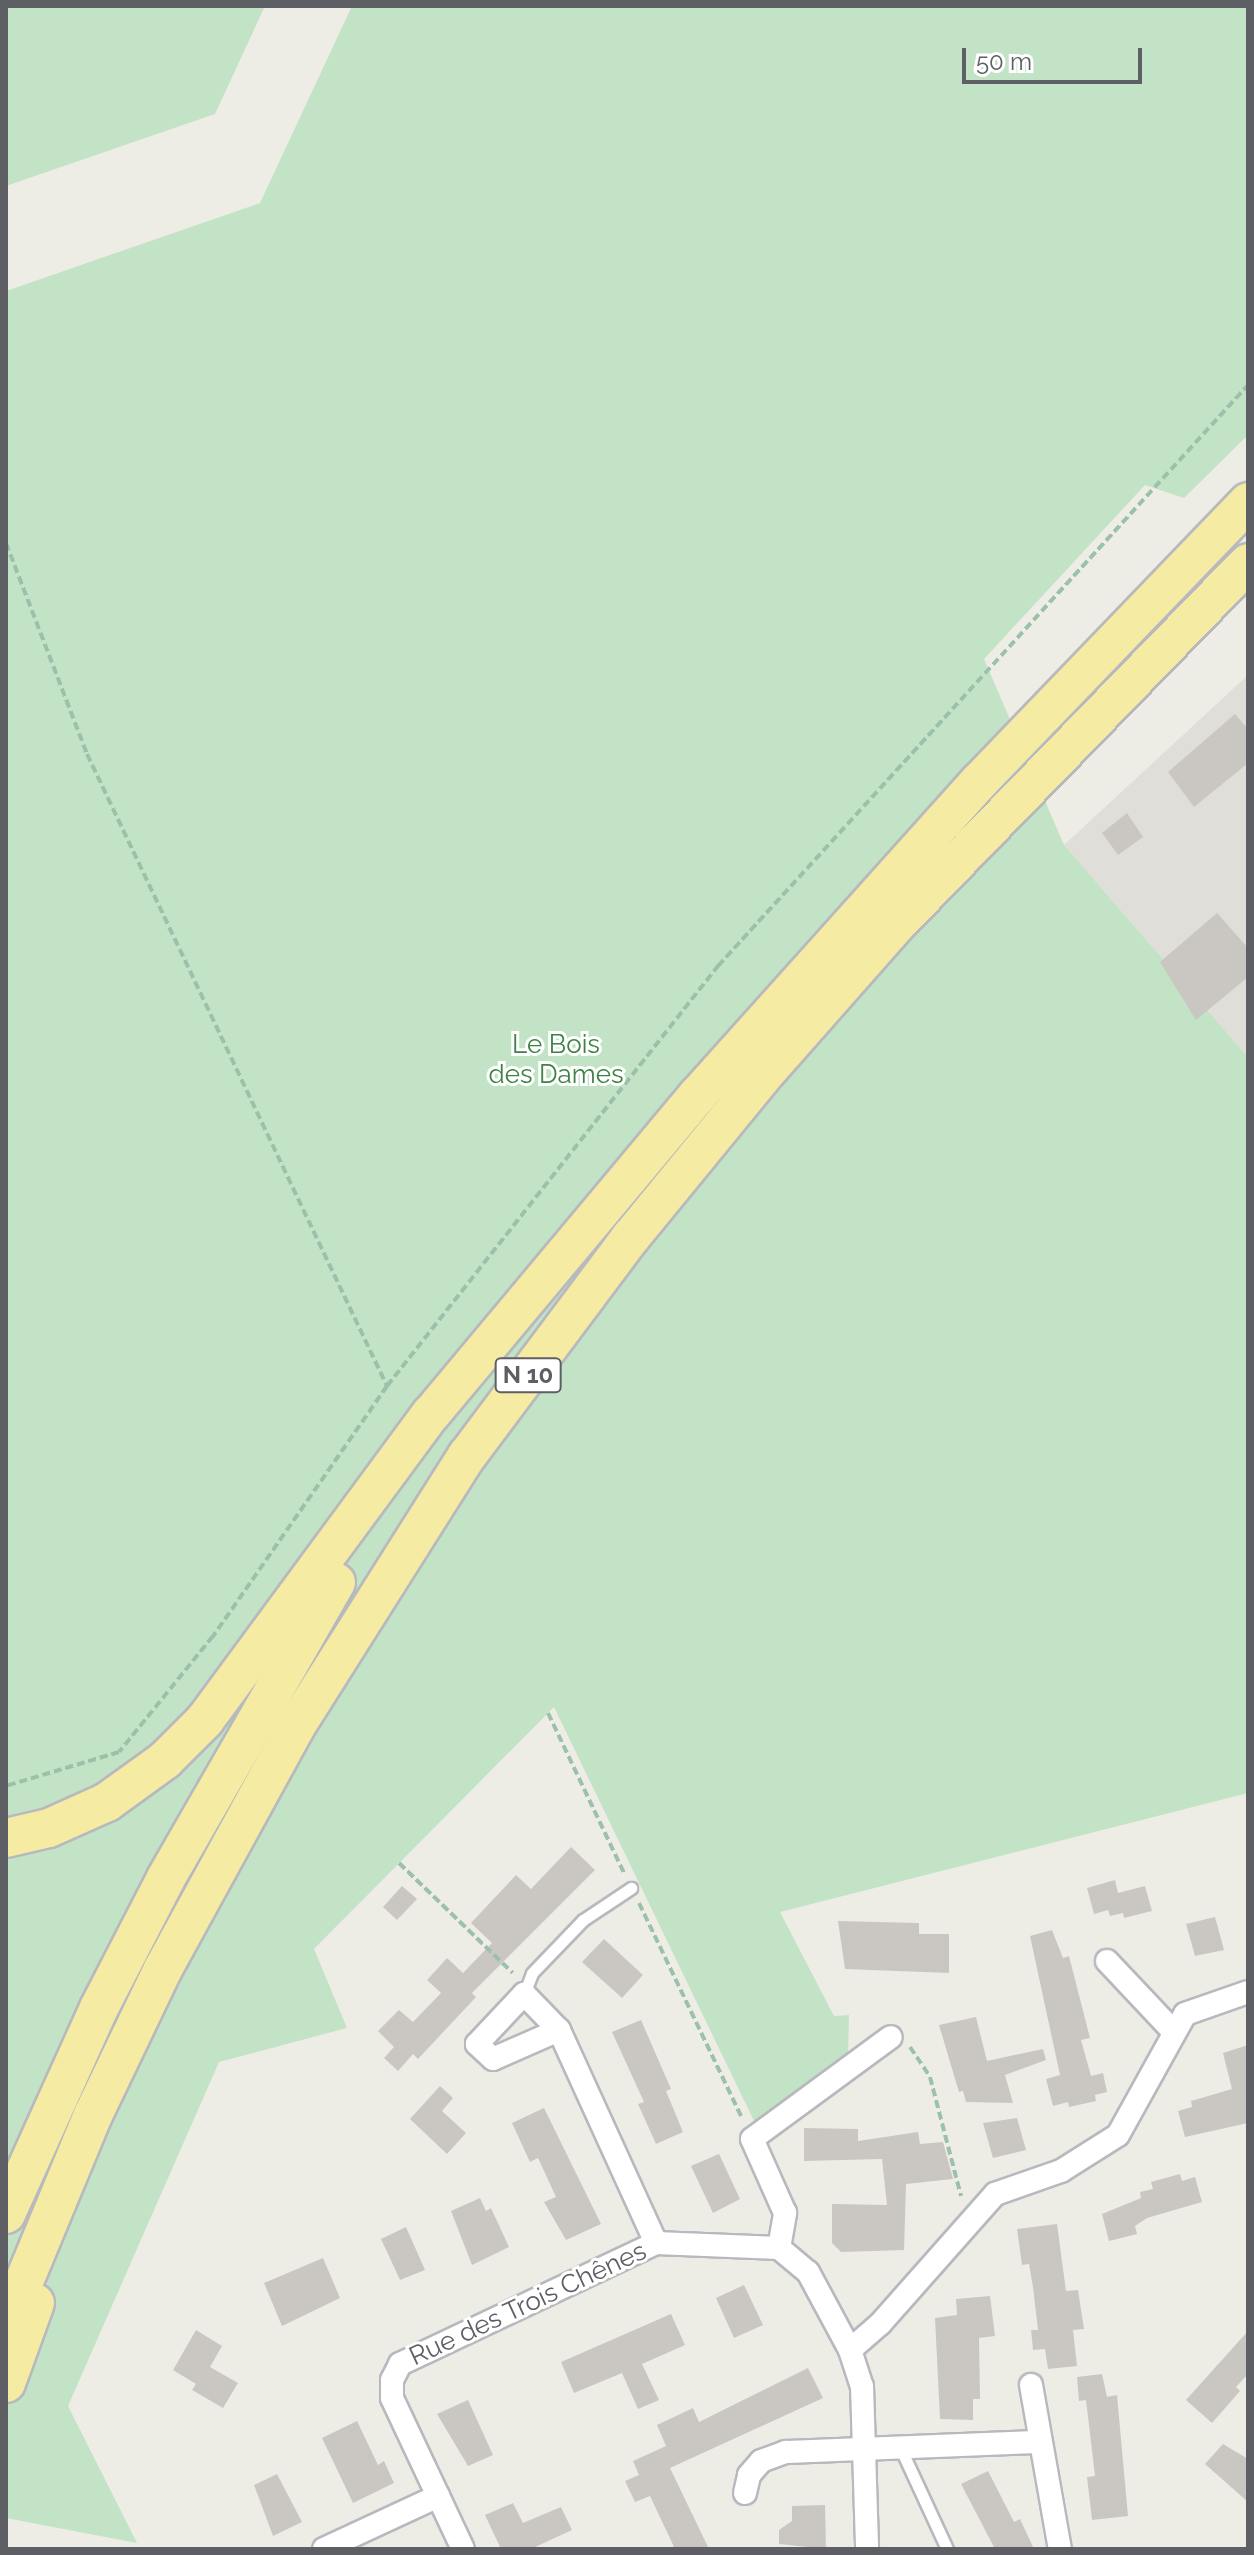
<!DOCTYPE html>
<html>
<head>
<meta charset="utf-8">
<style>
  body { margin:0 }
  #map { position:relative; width:1254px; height:2555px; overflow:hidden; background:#eeede5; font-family:Raleway,sans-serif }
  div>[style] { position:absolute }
  .industrial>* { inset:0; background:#e0ded9 }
  .green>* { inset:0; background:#c3e3c6 }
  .building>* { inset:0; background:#cac7c2 }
  .path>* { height:4px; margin-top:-2px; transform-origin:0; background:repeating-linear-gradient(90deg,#9cc1aa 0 8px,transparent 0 12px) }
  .roads { filter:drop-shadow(2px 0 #b7b9be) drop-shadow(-2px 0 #b7b9be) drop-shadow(0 2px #b7b9be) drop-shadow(0 -2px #b7b9be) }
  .service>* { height:11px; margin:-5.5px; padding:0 5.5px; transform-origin:5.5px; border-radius:5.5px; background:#fff }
  .minor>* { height:22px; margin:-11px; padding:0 11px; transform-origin:11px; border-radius:11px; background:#fff }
  .trunk>* { height:38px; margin:-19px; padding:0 19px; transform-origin:19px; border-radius:19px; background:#f6eba2 }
  span { translate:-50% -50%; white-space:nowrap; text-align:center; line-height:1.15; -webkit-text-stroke:6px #fff; paint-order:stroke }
  .shield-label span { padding:2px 6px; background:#fff; border:2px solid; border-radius:6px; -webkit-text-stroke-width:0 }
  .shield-label { font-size:24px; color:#5d5f64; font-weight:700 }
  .park-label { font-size:26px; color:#3d8345 }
  .street-label { font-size:26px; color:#5d5f64 }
  .frame { position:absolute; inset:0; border:8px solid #5d5f64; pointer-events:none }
  .scale { position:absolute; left:962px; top:48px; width:180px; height:36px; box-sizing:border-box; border:4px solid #5d5f64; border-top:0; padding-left:10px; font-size:24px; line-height:28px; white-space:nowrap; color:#5d5f64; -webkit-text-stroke:6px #fff; paint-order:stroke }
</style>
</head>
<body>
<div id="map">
  <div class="industrial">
    <i style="clip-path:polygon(1248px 675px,1248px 1057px,1064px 845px)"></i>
  </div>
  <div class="green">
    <i style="clip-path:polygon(6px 6px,265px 6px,215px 114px,6px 186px)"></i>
    <i style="clip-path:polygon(352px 6px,1248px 6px,1248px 435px,1184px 498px,1145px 485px,984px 659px,1064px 845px,1248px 1057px,1248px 1793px,780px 1912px,834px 2016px,849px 2015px,848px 2059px,756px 2125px,554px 1707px,314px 1949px,347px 2028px,219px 2062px,68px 2406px,137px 2543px,6px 2518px,6px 291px,260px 203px)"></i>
  </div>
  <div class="building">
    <i style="clip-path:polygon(1235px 714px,1248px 729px,1248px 763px,1194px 807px,1168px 772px)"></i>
    <i style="clip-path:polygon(1127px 813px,1143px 837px,1118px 855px,1102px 833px)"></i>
    <i style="clip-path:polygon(1217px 913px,1248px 948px,1248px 977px,1196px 1020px,1160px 962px)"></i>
    <i style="clip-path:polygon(571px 1847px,595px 1870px,472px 1993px,476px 1997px,418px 2059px,413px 2054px,398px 2071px,384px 2058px,394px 2047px,378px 2031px,399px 2010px,413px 2022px,441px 1993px,427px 1980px,447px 1958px,463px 1973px,492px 1943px,471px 1923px,516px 1875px,531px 1889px)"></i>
    <i style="clip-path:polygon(1115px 1880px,1118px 1893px,1145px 1886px,1152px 1911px,1124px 1918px,1123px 1913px,1110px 1916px,1108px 1910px,1094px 1914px,1087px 1888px)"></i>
    <i style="clip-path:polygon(402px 1886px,417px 1899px,397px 1920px,383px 1907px)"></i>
    <i style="clip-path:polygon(1215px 1917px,1224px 1950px,1195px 1956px,1186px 1924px)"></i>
    <i style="clip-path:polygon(838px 1921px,919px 1923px,919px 1934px,949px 1934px,949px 1973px,845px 1969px)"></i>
    <i style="clip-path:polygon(1052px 1930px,1063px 1958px,1069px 1956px,1090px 2038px,1081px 2040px,1091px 2076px,1103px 2073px,1107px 2092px,1095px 2095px,1096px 2101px,1069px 2107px,1068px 2102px,1053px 2106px,1046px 2079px,1060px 2075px,1030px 1936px)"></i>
    <i style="clip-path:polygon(604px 1939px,643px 1975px,622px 1998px,582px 1962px)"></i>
    <i style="clip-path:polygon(976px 2017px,987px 2061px,1043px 2049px,1046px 2060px,1005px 2075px,1013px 2103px,966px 2102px,963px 2091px,959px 2092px,939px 2025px)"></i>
    <i style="clip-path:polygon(641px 2020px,671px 2089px,666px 2091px,683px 2132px,656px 2144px,638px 2104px,644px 2102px,612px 2032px)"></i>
    <i style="clip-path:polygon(1248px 2045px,1248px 2123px,1185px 2137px,1178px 2111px,1192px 2107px,1191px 2101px,1232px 2089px,1223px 2053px)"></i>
    <i style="clip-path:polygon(440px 2086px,453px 2098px,442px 2111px,466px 2133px,447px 2154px,410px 2119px)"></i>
    <i style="clip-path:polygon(544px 2108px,601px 2224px,566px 2240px,544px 2202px,556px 2197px,538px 2158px,530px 2162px,512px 2123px)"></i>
    <i style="clip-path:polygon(1017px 2118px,1026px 2150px,993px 2158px,983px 2123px)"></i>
    <i style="clip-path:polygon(804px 2128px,858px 2129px,858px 2141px,918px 2132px,920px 2144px,943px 2142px,953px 2179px,906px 2184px,904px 2250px,841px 2252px,832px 2243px,832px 2204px,887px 2205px,882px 2159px,804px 2161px)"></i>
    <i style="clip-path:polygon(719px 2154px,740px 2199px,713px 2213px,691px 2166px)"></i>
    <i style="clip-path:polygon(1180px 2174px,1182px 2181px,1195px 2177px,1202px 2202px,1147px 2218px,1135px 2226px,1137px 2234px,1109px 2241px,1102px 2214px,1141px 2198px,1140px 2192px,1153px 2189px,1151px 2182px)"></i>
    <i style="clip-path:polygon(480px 2198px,486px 2211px,491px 2208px,509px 2247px,472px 2265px,451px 2211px)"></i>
    <i style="clip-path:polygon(1057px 2224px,1066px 2291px,1078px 2290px,1084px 2329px,1073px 2330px,1077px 2366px,1048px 2369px,1045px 2349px,1033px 2350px,1031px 2330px,1038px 2330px,1033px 2287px,1029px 2264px,1022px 2265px,1017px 2229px)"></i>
    <i style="clip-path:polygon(406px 2227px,425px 2270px,400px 2280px,381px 2239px)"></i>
    <i style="clip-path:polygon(323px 2258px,340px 2298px,282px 2326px,264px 2283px)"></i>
    <i style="clip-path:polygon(744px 2285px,763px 2325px,734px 2338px,716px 2298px)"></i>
    <i style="clip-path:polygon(990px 2296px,995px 2336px,979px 2338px,980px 2399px,973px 2399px,973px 2420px,940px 2419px,935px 2318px,957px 2315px,956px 2299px)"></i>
    <i style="clip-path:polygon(671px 2314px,685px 2345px,642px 2364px,659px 2400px,638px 2409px,622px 2373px,574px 2393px,561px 2362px)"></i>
    <i style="clip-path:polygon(196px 2330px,222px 2346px,210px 2367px,238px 2383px,223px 2408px,192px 2390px,196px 2384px,173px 2370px)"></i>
    <i style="clip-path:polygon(1248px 2331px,1248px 2374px,1236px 2387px,1240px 2391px,1212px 2423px,1186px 2400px)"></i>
    <i style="clip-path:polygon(808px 2368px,823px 2398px,670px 2468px,709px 2549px,675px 2549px,650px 2496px,635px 2502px,625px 2481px,639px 2475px,633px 2461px,666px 2446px,657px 2425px,693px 2408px,699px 2422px)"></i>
    <i style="clip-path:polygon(1102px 2374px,1107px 2397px,1117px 2395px,1128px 2516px,1092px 2520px,1087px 2477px,1095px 2476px,1086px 2400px,1079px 2401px,1077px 2377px)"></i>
    <i style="clip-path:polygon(468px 2400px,493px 2455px,468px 2466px,437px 2414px)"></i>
    <i style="clip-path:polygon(357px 2421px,378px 2465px,384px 2461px,394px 2483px,353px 2503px,322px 2438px)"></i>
    <i style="clip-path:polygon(1223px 2444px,1248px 2459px,1248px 2502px,1205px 2464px)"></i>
    <i style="clip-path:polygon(988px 2471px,1014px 2522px,1020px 2519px,1034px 2549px,995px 2549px,961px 2484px)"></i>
    <i style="clip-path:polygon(277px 2474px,302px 2522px,273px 2536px,254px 2485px)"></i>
    <i style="clip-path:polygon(513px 2503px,523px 2523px,561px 2507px,572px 2530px,531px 2549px,501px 2549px,485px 2515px)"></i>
    <i style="clip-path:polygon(825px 2505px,826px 2549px,779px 2544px,779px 2530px,792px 2521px,792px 2506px)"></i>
  </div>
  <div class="path">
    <i style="left:6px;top:543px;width:226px;rotate:69deg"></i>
    <i style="left:87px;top:754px;width:700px;rotate:64.61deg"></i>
    <i style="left:387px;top:1386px;width:305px;rotate:124.8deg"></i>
    <i style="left:213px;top:1636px;width:149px;rotate:129deg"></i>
    <i style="left:119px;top:1752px;width:118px;rotate:163.3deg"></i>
    <i style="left:387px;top:1386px;width:535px;rotate:-51.76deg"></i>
    <i style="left:718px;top:966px;width:786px;rotate:-47.63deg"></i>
    <i style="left:548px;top:1713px;width:177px;rotate:64.6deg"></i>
    <i style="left:399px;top:1863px;width:158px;rotate:44deg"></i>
    <i style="left:639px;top:1903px;width:238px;rotate:64.4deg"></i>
    <i style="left:910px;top:2047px;width:36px;rotate:56deg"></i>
    <i style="left:930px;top:2077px;width:123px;rotate:75.4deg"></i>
  </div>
  <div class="roads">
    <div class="service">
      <i style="left:524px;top:1994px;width:22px;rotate:-69deg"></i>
      <i style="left:532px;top:1973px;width:74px;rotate:-46.1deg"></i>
      <i style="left:583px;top:1920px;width:58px;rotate:-33.7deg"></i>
      <i style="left:899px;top:2445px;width:115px;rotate:65.2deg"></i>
    </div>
    <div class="minor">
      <i style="left:1107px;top:1961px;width:95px;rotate:46.7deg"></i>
      <i style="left:559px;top:2030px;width:72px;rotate:156.3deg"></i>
      <i style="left:493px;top:2059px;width:22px;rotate:-137deg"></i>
      <i style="left:477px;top:2044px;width:69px;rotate:-46.8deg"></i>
      <i style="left:524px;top:1994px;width:50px;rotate:45.8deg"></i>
      <i style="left:559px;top:2030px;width:234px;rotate:65.5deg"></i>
      <i style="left:779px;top:2248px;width:36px;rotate:-80deg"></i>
      <i style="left:785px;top:2213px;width:81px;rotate:-114deg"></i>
      <i style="left:752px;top:2139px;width:172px;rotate:-36.3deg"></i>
      <i style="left:850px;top:2350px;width:40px;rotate:-41deg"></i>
      <i style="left:880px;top:2324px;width:174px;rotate:-48.5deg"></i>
      <i style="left:995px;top:2194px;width:70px;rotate:-19.2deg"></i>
      <i style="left:1061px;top:2171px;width:67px;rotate:-32.3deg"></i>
      <i style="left:1118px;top:2135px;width:138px;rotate:-61deg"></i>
      <i style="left:1185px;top:2014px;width:67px;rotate:-19.2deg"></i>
      <i style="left:1031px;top:2385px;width:167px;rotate:80deg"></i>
      <i style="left:745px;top:2493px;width:18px;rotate:-77deg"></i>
      <i style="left:749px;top:2475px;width:18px;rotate:-49deg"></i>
      <i style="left:761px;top:2461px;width:27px;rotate:-20deg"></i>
      <i style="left:786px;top:2452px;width:251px;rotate:-2.3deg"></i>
      <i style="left:324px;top:2549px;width:126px;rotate:-24.9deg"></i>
      <i style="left:463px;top:2549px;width:167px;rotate:-115.2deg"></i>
      <i style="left:392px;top:2398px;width:18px;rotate:-90deg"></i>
      <i style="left:392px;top:2380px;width:18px;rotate:-63deg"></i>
      <i style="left:400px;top:2364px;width:283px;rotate:-25.3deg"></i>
      <i style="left:656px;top:2243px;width:123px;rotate:2.3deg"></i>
      <i style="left:779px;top:2248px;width:38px;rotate:40deg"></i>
      <i style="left:808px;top:2272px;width:89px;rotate:61.7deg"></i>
      <i style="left:850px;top:2350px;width:38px;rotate:72deg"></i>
      <i style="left:862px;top:2386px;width:163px;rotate:88.2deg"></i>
    </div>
    <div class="trunk">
      <i style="left:6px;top:1838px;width:44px;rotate:-13.1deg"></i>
      <i style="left:49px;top:1828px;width:64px;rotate:-24.1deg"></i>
      <i style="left:107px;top:1802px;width:72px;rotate:-35.9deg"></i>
      <i style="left:165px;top:1760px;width:57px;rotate:-45deg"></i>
      <i style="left:205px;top:1720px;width:380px;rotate:-53.6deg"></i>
      <i style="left:431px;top:1414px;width:415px;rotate:-50.1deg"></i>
      <i style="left:697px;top:1096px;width:421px;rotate:-48.1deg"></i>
      <i style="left:978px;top:783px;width:390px;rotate:-46.1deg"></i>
      <i style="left:6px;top:2214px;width:226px;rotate:-65.7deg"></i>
      <i style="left:99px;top:2008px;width:146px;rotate:-62.7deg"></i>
      <i style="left:166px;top:1878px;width:341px;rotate:-60.1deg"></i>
      <i style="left:6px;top:2325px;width:227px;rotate:-67.5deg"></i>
      <i style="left:93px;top:2115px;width:162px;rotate:-64.4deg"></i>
      <i style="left:163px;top:1969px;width:277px;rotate:-61.3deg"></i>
      <i style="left:296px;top:1726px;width:320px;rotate:-57.7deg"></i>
      <i style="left:467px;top:1456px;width:274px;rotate:-53.2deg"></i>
      <i style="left:631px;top:1237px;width:205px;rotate:-50.7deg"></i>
      <i style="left:761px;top:1078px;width:203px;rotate:-48.6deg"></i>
      <i style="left:895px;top:926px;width:506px;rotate:-45.8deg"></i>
      <i style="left:6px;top:2383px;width:85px;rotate:-70.1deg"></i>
    </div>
  </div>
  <div class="shield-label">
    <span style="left:528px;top:1375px">N 10</span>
  </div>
  <div class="park-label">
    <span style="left:556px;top:1060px">Le Bois<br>des Dames</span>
  </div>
  <div class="street-label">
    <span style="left:528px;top:2304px;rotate:-25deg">Rue des Trois Chênes</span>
  </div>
  <div class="frame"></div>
  <div class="scale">50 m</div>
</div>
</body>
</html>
